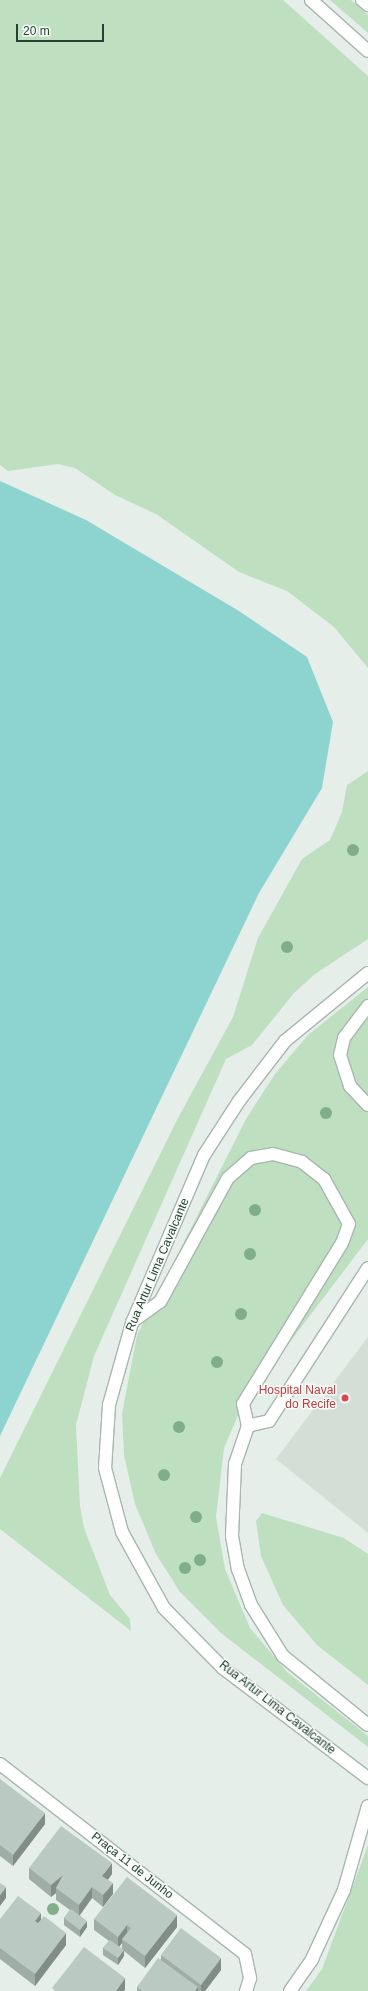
<!DOCTYPE html>
<html>
<head>
<meta charset="utf-8">
<style>
  body { margin:0 }
  #map { position:relative; width:368px; height:1991px; overflow:hidden; background:#e5eee9; font-family:Arial,sans-serif }
  div>[style] { position:absolute }
  .built>* { inset:0; background:#d3ded7 }
  .green>* { inset:0; background:#bee0c1 }
  .water>* { inset:0; background:#8dd4d1 }
  .roads { filter:drop-shadow(1px 0 #a7b7af) drop-shadow(-1px 0 #a7b7af) drop-shadow(0 1px #a7b7af) drop-shadow(0 -1px #a7b7af) }
  .street>* { height:12px; margin:-6px; padding:0 6px; transform-origin:6px; border-radius:6px; background:#fff }
  .secondary>* { height:12px; margin:-6px; padding:0 6px; transform-origin:6px; border-radius:6px; background:#fff }
  .trees>* { width:12px; height:12px; margin:-6px; border-radius:50%; background:#80ae8a }
  .wall>* { inset:0; background:#a0ada6 }
  .shaded-wall>* { inset:0; background:#828d87 }
  .building>* { inset:0; background:#bac9c1 }
  .dots>* { width:11px; height:11px; translate:-50% -50%; box-sizing:border-box; border:2px solid #f6fbf7; border-radius:50% }
  span { translate:-50% -50%; white-space:nowrap; text-align:center; line-height:1.15; -webkit-text-stroke:3px #f6fbf7; paint-order:stroke }
  .street-label { font-size:12px; color:#244133 }
  .health-label { font-size:12px; color:#be3a42 }
  .right { translate:-100% -50%; text-align:right }
  .scale { position:absolute; left:16px; top:24px; width:88px; height:18px; box-sizing:border-box; border:2px solid #244133; border-top:0; padding-left:5px; font-size:12px; line-height:14px; white-space:nowrap; color:#244133; -webkit-text-stroke:3px #f6fbf7; paint-order:stroke }
</style>
</head>
<body>
<div id="map">
  <div class="built">
    <i style="clip-path:polygon(368px 1337px,368px 1533px,276px 1459px)"></i>
  </div>
  <div class="green">
    <i style="clip-path:polygon(0 0,283px 0,368px 76px,368px 668px,334px 627px,287px 591px,239px 572px,156px 514px,115px 495px,75px 468px,58px 464px,8px 471px,0 465px)"></i>
    <i style="clip-path:polygon(330px 0,351px 0,368px 15px,368px 33px)"></i>
    <i style="clip-path:polygon(368px 771px,368px 939px,315px 974px,294px 993px,252px 1045px,226px 1059px,94px 1356px,76px 1425px,80px 1506px,84px 1528px,110px 1595px,130px 1619px,131px 1631px,0 1529px,0 1478px,178px 1118px,233px 1017px,258px 938px,302px 859px,330px 840px,342px 812px,347px 785px)"></i>
    <i style="clip-path:polygon(368px 987px,368px 1239px,243px 1404px,224px 1448px,216px 1517px,225px 1569px,250px 1628px,287px 1672px,368px 1736px,368px 1747px,221px 1633px,180px 1592px,156px 1554px,135px 1504px,124px 1455px,122px 1414px,137px 1335px,246px 1119px,275px 1074px,308px 1035px)"></i>
    <i style="clip-path:polygon(262px 1513px,344px 1538px,368px 1554px,368px 1685px,317px 1645px,283px 1605px,261px 1556px,256px 1521px)"></i>
    <i style="clip-path:polygon(368px 1845px,368px 1991px,306px 1991px,322px 1969px)"></i>
  </div>
  <div class="water">
    <i style="clip-path:polygon(0 481px,86px 520px,239px 611px,307px 657px,333px 722px,322px 788px,259px 893px,0 1436px)"></i>
  </div>
  <div class="roads">
    <div class="street">
      <i style="left:0;top:1764px;width:310px;rotate:37.8deg"></i>
      <i style="left:245px;top:1954px;width:25px;rotate:78deg"></i>
      <i style="left:250px;top:1978px;width:14px;rotate:107deg"></i>
    </div>
    <div class="secondary">
      <i style="left:311px;top:0;width:76px;rotate:41.8deg"></i>
      <i style="left:362px;top:0;width:8px;rotate:40deg"></i>
      <i style="left:368px;top:973px;width:107px;rotate:140.7deg"></i>
      <i style="left:285px;top:1041px;width:76px;rotate:127.5deg"></i>
      <i style="left:239px;top:1101px;width:64px;rotate:122.9deg"></i>
      <i style="left:204px;top:1155px;width:183px;rotate:113.2deg"></i>
      <i style="left:132px;top:1323px;width:85px;rotate:105.7deg"></i>
      <i style="left:109px;top:1405px;width:63px;rotate:93.6deg"></i>
      <i style="left:105px;top:1468px;width:66px;rotate:75.1deg"></i>
      <i style="left:122px;top:1532px;width:87px;rotate:61.1deg"></i>
      <i style="left:164px;top:1608px;width:84px;rotate:45.5deg"></i>
      <i style="left:223px;top:1668px;width:182px;rotate:37.2deg"></i>
      <i style="left:368px;top:1006px;width:40px;rotate:127deg"></i>
      <i style="left:344px;top:1038px;width:17px;rotate:103deg"></i>
      <i style="left:340px;top:1055px;width:33px;rotate:72deg"></i>
      <i style="left:350px;top:1086px;width:26px;rotate:47deg"></i>
      <i style="left:368px;top:1268px;width:182px;rotate:122.9deg"></i>
      <i style="left:269px;top:1421px;width:22px;rotate:167deg"></i>
      <i style="left:248px;top:1426px;width:40px;rotate:108.9deg"></i>
      <i style="left:235px;top:1464px;width:72px;rotate:92.4deg"></i>
      <i style="left:232px;top:1536px;width:34px;rotate:80deg"></i>
      <i style="left:238px;top:1569px;width:38px;rotate:70deg"></i>
      <i style="left:251px;top:1605px;width:60px;rotate:57.9deg"></i>
      <i style="left:283px;top:1656px;width:109px;rotate:39.1deg"></i>
      <i style="left:132px;top:1322px;width:34px;rotate:-36deg"></i>
      <i style="left:160px;top:1302px;width:141px;rotate:-61.3deg"></i>
      <i style="left:228px;top:1178px;width:30px;rotate:-41deg"></i>
      <i style="left:251px;top:1158px;width:22px;rotate:-10deg"></i>
      <i style="left:273px;top:1154px;width:30px;rotate:15deg"></i>
      <i style="left:302px;top:1162px;width:28px;rotate:38deg"></i>
      <i style="left:324px;top:1179px;width:51px;rotate:60.9deg"></i>
      <i style="left:349px;top:1224px;width:20px;rotate:110deg"></i>
      <i style="left:342px;top:1243px;width:189px;rotate:121.6deg"></i>
      <i style="left:243px;top:1404px;width:23px;rotate:77deg"></i>
      <i style="left:290px;top:1991px;width:39px;rotate:-55deg"></i>
      <i style="left:312px;top:1959px;width:76px;rotate:-65.1deg"></i>
      <i style="left:344px;top:1890px;width:87px;rotate:-74.1deg"></i>
    </div>
  </div>
  <div class="trees">
    <i style="left:353px;top:850px"></i>
    <i style="left:287px;top:947px"></i>
    <i style="left:326px;top:1113px"></i>
    <i style="left:255px;top:1210px"></i>
    <i style="left:250px;top:1254px"></i>
    <i style="left:241px;top:1314px"></i>
    <i style="left:217px;top:1362px"></i>
    <i style="left:179px;top:1427px"></i>
    <i style="left:164px;top:1475px"></i>
    <i style="left:196px;top:1517px"></i>
    <i style="left:200px;top:1560px"></i>
    <i style="left:185px;top:1568px"></i>
    <i style="left:53px;top:1909px"></i>
  </div>
  <div class="wall">
    <i style="clip-path:polygon(0 1779px,45px 1824px,13px 1866px,0 1856px)"></i>
    <i style="clip-path:polygon(29px 1868px,112px 1874px,108px 1880px,103px 1907px,92px 1898px,80px 1915px,87px 1927px,80px 1937px,64px 1925px,64px 1918px,70px 1910px,56px 1900px,56px 1893px,51px 1897px,29px 1879px)"></i>
    <i style="clip-path:polygon(0 1919px,41px 1920px,66px 1945px,35px 1986px,0 1959px)"></i>
    <i style="clip-path:polygon(evenodd,94px 1919px,177px 1927px,145px 1968px,124px 1951px,124px 1956px,118px 1965px,103px 1955px,103px 1948px,109px 1941px,94px 1930px,94px 1919px,122px 1943px,122px 1949px,119px 1947px,122px 1943px)"></i>
    <i style="clip-path:polygon(161px 1955px,221px 1970px,205px 1991px,137px 1991px,137px 1987px,161px 1959px)"></i>
  </div>
  <div class="shaded-wall">
    <i style="clip-path:polygon(45px 1813px,45px 1824px,13px 1866px,13px 1855px)"></i>
    <i style="clip-path:polygon(112px 1863px,112px 1874px,102px 1887px,102px 1876px)"></i>
    <i style="clip-path:polygon(63px 1875px,56px 1888px,56px 1893px,51px 1897px,51px 1885px)"></i>
    <i style="clip-path:polygon(113px 1883px,113px 1894px,103px 1907px,103px 1895px)"></i>
    <i style="clip-path:polygon(6px 1887px,6px 1898px,0 1906px,0 1895px)"></i>
    <i style="clip-path:polygon(92px 1887px,92px 1898px,79px 1916px,79px 1905px)"></i>
    <i style="clip-path:polygon(41px 1913px,41px 1925px,35px 1932px,35px 1921px)"></i>
    <i style="clip-path:polygon(177px 1915px,177px 1927px,145px 1968px,145px 1956px)"></i>
    <i style="clip-path:polygon(87px 1921px,87px 1927px,80px 1937px,80px 1930px)"></i>
    <i style="clip-path:polygon(127px 1925px,127px 1937px,122px 1939px,122px 1943px,118px 1948px,118px 1937px)"></i>
    <i style="clip-path:polygon(66px 1933px,66px 1945px,35px 1986px,35px 1974px)"></i>
    <i style="clip-path:polygon(124px 1950px,124px 1956px,118px 1965px,118px 1958px)"></i>
    <i style="clip-path:polygon(221px 1958px,221px 1970px,205px 1991px,201px 1991px,201px 1985px)"></i>
    <i style="clip-path:polygon(125px 1978px,125px 1990px,124px 1991px,116px 1991px)"></i>
    <i style="clip-path:polygon(198px 1987px,198px 1991px,195px 1991px)"></i>
  </div>
  <div class="building">
    <i style="clip-path:polygon(0 1779px,45px 1813px,13px 1855px,0 1845px)"></i>
    <i style="clip-path:polygon(61px 1826px,112px 1863px,102px 1876px,113px 1883px,103px 1895px,92px 1887px,79px 1905px,56px 1888px,63px 1875px,51px 1885px,29px 1868px)"></i>
    <i style="clip-path:polygon(127px 1877px,177px 1915px,145px 1956px,122px 1939px,131px 1928px,127px 1925px,118px 1937px,94px 1919px)"></i>
    <i style="clip-path:polygon(0 1883px,6px 1887px,0 1895px)"></i>
    <i style="clip-path:polygon(18px 1896px,41px 1913px,35px 1921px,38px 1923px,44px 1916px,66px 1933px,35px 1974px,0 1948px,0 1919px)"></i>
    <i style="clip-path:polygon(71px 1909px,87px 1921px,80px 1930px,64px 1918px)"></i>
    <i style="clip-path:polygon(181px 1928px,221px 1958px,201px 1985px,161px 1955px)"></i>
    <i style="clip-path:polygon(110px 1940px,124px 1950px,118px 1958px,103px 1948px)"></i>
    <i style="clip-path:polygon(84px 1947px,125px 1978px,116px 1991px,55px 1991px,52px 1988px)"></i>
    <i style="clip-path:polygon(158px 1958px,198px 1987px,195px 1991px,142px 1991px,137px 1987px)"></i>
  </div>
  <div class="dots">
    <i style="left:345px;top:1398px;background:#e0444e"></i>
  </div>
  <div class="street-label">
    <span style="left:158px;top:1265px;rotate:-67deg">Rua Artur Lima Cavalcante</span>
    <span style="left:277px;top:1708px;rotate:38deg">Rua Artur Lima Cavalcante</span>
    <span style="left:132px;top:1866px;rotate:38deg">Praça 11 de Junho</span>
  </div>
  <div class="health-label">
    <span class="right" style="left:336px;top:1398px">Hospital Naval<br>do Recife</span>
  </div>
  <div class="scale">20 m</div>
</div>
</body>
</html>
